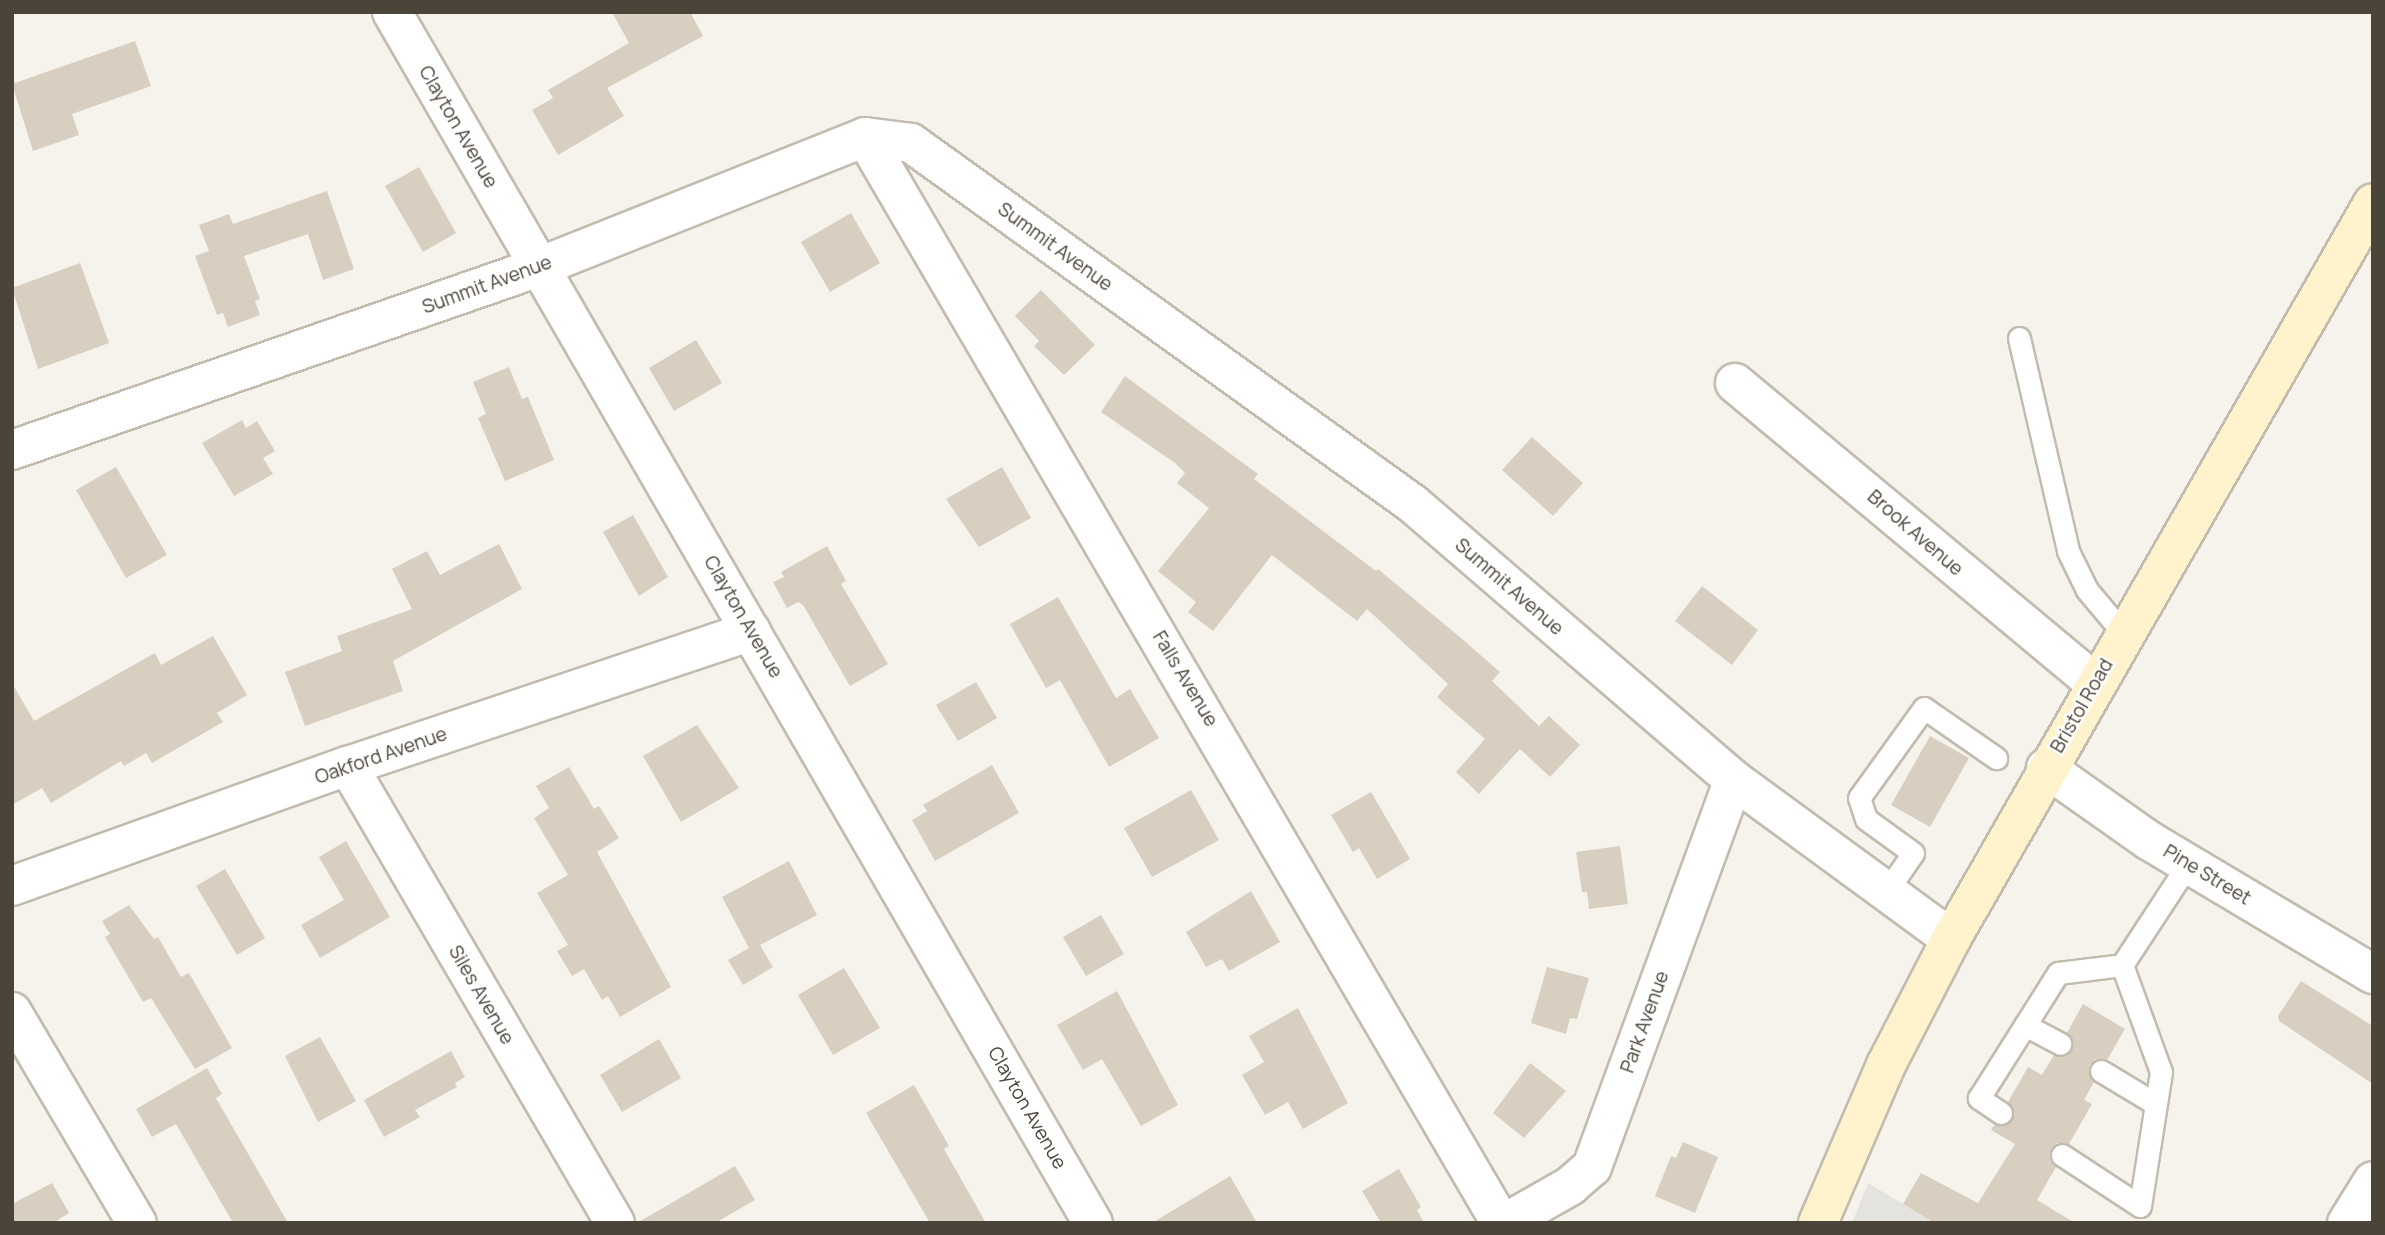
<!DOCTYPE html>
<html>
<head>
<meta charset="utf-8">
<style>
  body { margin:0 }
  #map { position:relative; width:2385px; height:1235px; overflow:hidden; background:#f6f3ec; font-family:Manrope,sans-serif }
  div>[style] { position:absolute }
  .parking>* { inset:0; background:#e5e3e0 }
  .building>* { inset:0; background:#d8cfc1 }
  .roads { filter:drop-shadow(2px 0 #c2bbae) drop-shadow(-2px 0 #c2bbae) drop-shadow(0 2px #c2bbae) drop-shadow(0 -2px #c2bbae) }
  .service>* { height:21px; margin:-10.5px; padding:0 10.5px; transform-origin:10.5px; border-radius:10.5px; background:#fff }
  .minor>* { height:38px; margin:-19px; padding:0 19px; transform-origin:19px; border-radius:19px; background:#fff }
  .secondary>* { height:38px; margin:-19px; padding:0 19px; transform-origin:19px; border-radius:19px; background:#fff3cd }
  span { translate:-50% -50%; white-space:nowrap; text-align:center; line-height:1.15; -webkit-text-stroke:5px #fff; paint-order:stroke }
  .street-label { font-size:19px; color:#4b4439 }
  .frame { position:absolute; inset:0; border:14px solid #4b4439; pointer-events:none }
</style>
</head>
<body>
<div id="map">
  <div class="parking">
    <i style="clip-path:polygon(1868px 1183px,1935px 1223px,1852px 1223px)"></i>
  </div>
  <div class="building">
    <i style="clip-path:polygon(612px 12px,690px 12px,703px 36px,607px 88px,624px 116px,558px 155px,532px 110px,553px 98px,548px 90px,629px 43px)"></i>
    <i style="clip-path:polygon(135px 41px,151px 86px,72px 114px,79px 135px,33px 151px,12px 84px)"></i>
    <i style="clip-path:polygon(419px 167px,456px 233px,423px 252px,385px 186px)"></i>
    <i style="clip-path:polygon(327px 191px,354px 269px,323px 280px,308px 234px,244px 256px,260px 299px,255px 301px,260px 315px,228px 327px,223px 313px,217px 315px,195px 256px,209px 251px,199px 225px,229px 214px,233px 224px)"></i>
    <i style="clip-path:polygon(851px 213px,880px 263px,830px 292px,801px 242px)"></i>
    <i style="clip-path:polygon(80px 263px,109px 343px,38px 369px,12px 288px)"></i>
    <i style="clip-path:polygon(1041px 290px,1095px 345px,1064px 375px,1034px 346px,1039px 341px,1015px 316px)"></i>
    <i style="clip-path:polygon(696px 340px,722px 383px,674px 411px,649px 368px)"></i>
    <i style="clip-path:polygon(509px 367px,522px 399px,528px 397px,554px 460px,505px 481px,478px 418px,486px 414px,473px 382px)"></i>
    <i style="clip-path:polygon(1125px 376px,1258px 474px,1254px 479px,1376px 571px,1378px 569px,1461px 638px,1500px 672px,1492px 681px,1539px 726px,1549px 716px,1580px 745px,1550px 777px,1520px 749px,1479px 794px,1456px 772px,1485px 739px,1437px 697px,1448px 684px,1367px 609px,1357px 621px,1272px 555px,1213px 631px,1188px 612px,1196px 602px,1158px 571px,1209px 508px,1177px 483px,1185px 473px,1175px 463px,1101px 412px)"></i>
    <i style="clip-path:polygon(242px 420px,246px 428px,257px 421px,275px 451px,263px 458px,273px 474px,234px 496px,202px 443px)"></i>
    <i style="clip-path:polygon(1532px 437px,1583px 483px,1553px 516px,1502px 470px)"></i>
    <i style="clip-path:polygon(116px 467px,167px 555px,126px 578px,76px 490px)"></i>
    <i style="clip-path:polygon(1002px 467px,1031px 518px,979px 547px,946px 499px)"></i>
    <i style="clip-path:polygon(633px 515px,668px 577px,639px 596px,603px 532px)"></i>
    <i style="clip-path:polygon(499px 544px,522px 589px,393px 661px,403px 691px,305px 726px,285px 672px,342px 651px,337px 636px,412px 609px,392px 569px,427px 551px,440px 575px)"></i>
    <i style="clip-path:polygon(827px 546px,846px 581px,841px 584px,888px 664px,850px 686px,803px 605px,798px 602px,787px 608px,773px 582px,784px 577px,781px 572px)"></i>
    <i style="clip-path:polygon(1702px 586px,1758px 630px,1732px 665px,1675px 621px)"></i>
    <i style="clip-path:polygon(1058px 597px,1116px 698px,1130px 689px,1159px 738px,1109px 767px,1060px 680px,1046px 688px,1010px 624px)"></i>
    <i style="clip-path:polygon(213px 636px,247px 695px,217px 713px,223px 722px,152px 763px,146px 753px,124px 766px,121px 761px,51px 803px,42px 788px,12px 805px,12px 683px,34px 721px,155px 653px,161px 665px)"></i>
    <i style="clip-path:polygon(976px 682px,997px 718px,958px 741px,936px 705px)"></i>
    <i style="clip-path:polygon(697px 725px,739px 788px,681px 822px,643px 756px)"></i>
    <i style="clip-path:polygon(1930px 736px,1969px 758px,1930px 827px,1891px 805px)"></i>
    <i style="clip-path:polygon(992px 765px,1019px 813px,935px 861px,912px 820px,927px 811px,923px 805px)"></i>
    <i style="clip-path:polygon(569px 767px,594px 809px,599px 806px,619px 838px,597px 852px,671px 987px,620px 1017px,608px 996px,602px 1000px,584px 969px,572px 976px,557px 951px,568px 945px,537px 893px,568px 875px,534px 818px,549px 808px,536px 786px)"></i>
    <i style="clip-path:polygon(1191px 790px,1219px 840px,1152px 877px,1124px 828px)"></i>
    <i style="clip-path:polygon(1371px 792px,1410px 859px,1377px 879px,1359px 848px,1353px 852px,1331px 815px)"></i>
    <i style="clip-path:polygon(346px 841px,390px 917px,320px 958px,301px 925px,344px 900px,319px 857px)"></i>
    <i style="clip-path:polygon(1620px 846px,1628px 904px,1589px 909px,1587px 892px,1582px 892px,1576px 852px)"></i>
    <i style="clip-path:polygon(789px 861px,817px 915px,760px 945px,773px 967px,743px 985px,728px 960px,749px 948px,722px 897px)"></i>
    <i style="clip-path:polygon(225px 869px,265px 938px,237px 955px,196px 886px)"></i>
    <i style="clip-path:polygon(1251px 891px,1280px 942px,1229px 971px,1222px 959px,1206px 967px,1186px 932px)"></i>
    <i style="clip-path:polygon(129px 905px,154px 939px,158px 937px,181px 977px,189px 973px,232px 1048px,195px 1069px,151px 998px,143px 1002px,105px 937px,110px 934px,102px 921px)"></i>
    <i style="clip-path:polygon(1101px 915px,1124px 954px,1086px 976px,1063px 937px)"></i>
    <i style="clip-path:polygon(1547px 967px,1589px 978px,1577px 1019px,1570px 1018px,1566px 1034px,1531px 1023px)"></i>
    <i style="clip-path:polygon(844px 968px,880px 1028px,833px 1055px,798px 995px)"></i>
    <i style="clip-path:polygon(2301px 981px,2373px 1026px,2373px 1084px,2279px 1021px,2278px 1016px)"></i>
    <i style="clip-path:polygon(1117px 991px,1178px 1105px,1141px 1126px,1102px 1059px,1083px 1070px,1057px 1025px)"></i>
    <i style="clip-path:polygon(2083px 1004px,2125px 1029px,2107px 1060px,2095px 1059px,2089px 1065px,2094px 1082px,2084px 1100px,2092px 1104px,2069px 1144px,2057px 1143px,2051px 1148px,2050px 1160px,2056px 1167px,2037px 1200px,2075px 1223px,1935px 1223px,1903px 1204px,1921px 1173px,1978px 1203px,2015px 1144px,1991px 1130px,1995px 1124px,2006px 1125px,2012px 1120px,2013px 1108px,2008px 1102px,2028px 1067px,2042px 1075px,2054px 1055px,2071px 1051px,2073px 1043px,2067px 1033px)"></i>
    <i style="clip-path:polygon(1298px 1008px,1348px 1103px,1303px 1129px,1288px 1102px,1265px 1115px,1242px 1075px,1264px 1062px,1249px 1036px)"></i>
    <i style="clip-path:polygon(320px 1037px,356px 1101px,318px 1122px,285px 1056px)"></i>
    <i style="clip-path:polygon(659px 1039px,681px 1078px,622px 1112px,600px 1075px)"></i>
    <i style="clip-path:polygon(451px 1051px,465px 1077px,455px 1083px,457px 1087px,415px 1110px,420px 1117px,384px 1137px,364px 1100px)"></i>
    <i style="clip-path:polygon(1530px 1063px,1566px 1091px,1524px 1138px,1493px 1113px)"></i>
    <i style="clip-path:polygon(207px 1068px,222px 1094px,216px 1098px,288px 1223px,233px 1223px,176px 1124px,152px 1137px,136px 1109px)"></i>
    <i style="clip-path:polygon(914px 1085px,949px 1146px,944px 1149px,986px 1223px,930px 1223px,866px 1113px)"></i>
    <i style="clip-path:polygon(1683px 1142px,1718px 1157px,1695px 1213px,1655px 1196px,1671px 1156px,1676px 1158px)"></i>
    <i style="clip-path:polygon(735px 1166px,755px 1200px,715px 1223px,637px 1223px)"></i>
    <i style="clip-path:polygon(1399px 1169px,1421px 1207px,1417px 1210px,1424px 1223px,1381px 1223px,1362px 1191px)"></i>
    <i style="clip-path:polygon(1230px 1176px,1257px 1223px,1152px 1223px)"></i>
    <i style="clip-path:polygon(52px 1183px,69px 1213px,53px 1223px,12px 1223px,12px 1204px)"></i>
  </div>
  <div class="roads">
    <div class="service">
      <i style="left:2019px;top:338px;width:219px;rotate:77deg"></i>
      <i style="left:2068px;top:551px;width:43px;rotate:64deg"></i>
      <i style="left:2087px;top:590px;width:57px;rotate:49.9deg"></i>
      <i style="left:1886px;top:892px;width:47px;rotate:-55.3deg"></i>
      <i style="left:1913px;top:853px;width:58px;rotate:-144.1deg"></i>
      <i style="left:1866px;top:819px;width:22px;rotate:-108deg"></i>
      <i style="left:1859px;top:798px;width:111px;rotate:-54.2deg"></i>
      <i style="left:1924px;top:708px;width:88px;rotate:34.8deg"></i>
      <i style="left:2025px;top:1025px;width:40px;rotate:28deg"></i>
      <i style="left:2101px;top:1071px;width:64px;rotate:31deg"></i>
      <i style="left:2001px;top:1113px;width:27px;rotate:-146deg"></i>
      <i style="left:1979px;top:1098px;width:148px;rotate:-57.7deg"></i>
      <i style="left:2058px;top:973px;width:64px;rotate:-7.1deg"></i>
      <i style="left:2122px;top:965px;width:121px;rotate:-56.8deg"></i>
      <i style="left:2062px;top:1155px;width:93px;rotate:33.2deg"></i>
      <i style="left:2140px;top:1206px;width:136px;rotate:-81.1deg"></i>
      <i style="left:2161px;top:1072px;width:114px;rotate:-110deg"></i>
    </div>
    <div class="minor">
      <i style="left:392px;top:12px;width:1399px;rotate:59.94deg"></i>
      <i style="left:865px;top:137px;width:1259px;rotate:59.65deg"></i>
      <i style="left:1735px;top:383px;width:469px;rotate:39.8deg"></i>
      <i style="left:12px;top:450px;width:558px;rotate:-19.15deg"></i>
      <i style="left:539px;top:267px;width:351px;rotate:-21.7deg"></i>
      <i style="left:865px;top:137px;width:46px;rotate:7.4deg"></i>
      <i style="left:911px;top:143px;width:618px;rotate:35.72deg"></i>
      <i style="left:1413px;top:504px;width:423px;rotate:40.7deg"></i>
      <i style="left:1734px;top:780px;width:269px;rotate:36.2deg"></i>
      <i style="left:348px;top:766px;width:529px;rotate:59.7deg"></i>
      <i style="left:2046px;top:768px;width:125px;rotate:35.2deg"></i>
      <i style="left:2148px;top:840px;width:262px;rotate:30.8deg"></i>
      <i style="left:12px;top:886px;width:357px;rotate:-19.7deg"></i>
      <i style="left:348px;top:766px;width:425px;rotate:-18.5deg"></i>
      <i style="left:12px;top:1012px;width:245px;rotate:59.4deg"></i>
      <i style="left:1505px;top:1223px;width:75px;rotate:-29.6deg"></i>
      <i style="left:1570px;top:1186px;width:29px;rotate:-41deg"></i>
      <i style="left:1592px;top:1167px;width:412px;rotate:-69.9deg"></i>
      <i style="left:2347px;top:1223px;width:49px;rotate:-58.2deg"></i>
    </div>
    <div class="secondary">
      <i style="left:1818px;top:1223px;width:172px;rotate:-66.7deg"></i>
      <i style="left:1886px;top:1065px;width:142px;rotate:-62.7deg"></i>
      <i style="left:1951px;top:939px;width:848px;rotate:-60.17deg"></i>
    </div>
  </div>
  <div class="street-label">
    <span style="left:458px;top:127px;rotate:60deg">Clayton Avenue</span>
    <span style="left:1055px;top:247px;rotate:36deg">Summit Avenue</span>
    <span style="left:487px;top:285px;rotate:-20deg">Summit Avenue</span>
    <span style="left:1915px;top:533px;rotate:41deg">Brook Avenue</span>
    <span style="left:1509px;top:587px;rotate:41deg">Summit Avenue</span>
    <span style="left:743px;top:617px;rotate:60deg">Clayton Avenue</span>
    <span style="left:1185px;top:679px;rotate:59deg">Falls Avenue</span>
    <span style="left:2082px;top:706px;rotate:-60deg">Bristol Road</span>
    <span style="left:381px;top:756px;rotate:-19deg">Oakford Avenue</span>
    <span style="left:2207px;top:875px;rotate:31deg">Pine Street</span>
    <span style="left:481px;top:995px;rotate:60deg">Siles Avenue</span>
    <span style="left:1645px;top:1022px;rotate:-70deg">Park Avenue</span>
    <span style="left:1027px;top:1108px;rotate:60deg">Clayton Avenue</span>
  </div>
  <div class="frame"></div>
</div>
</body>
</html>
